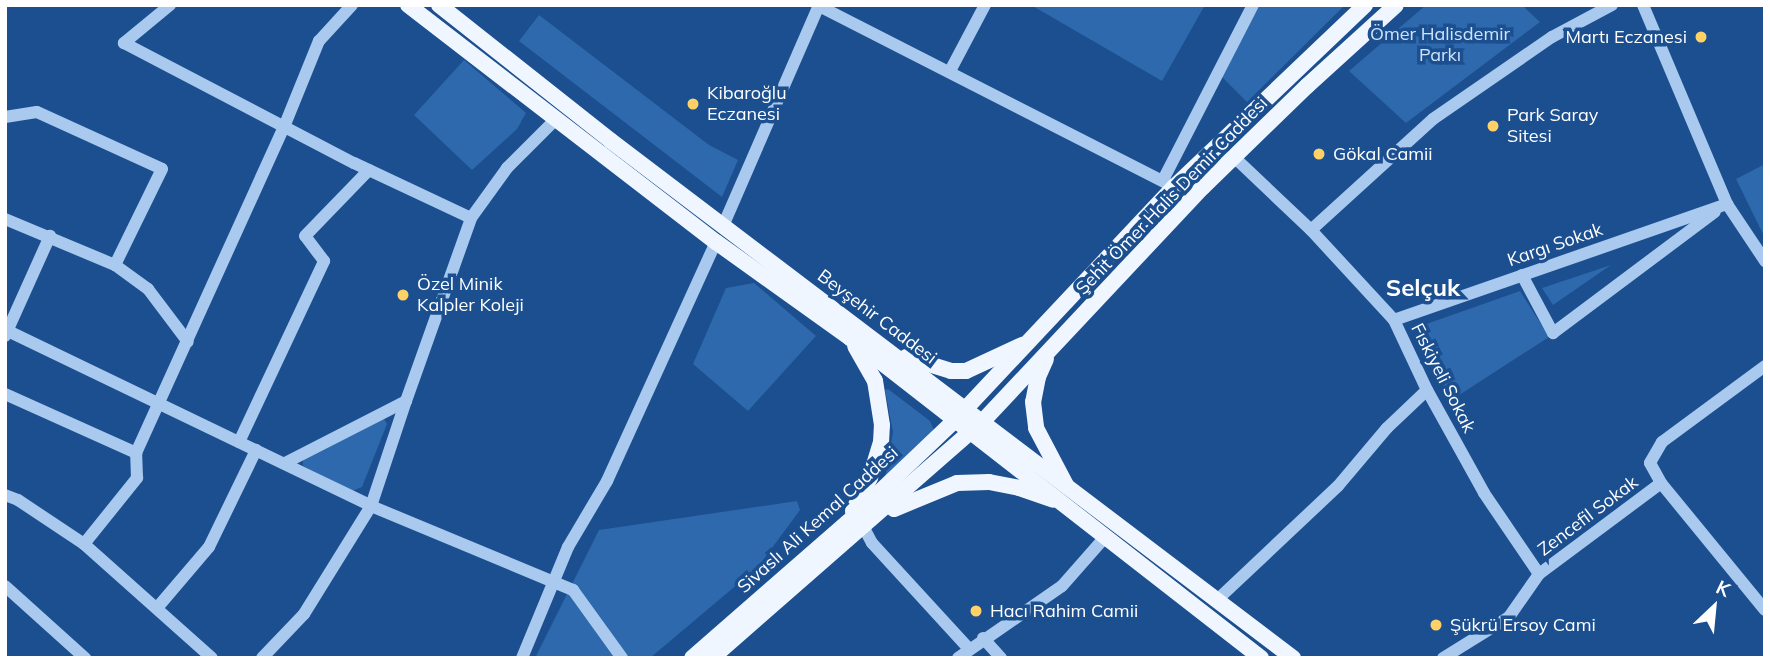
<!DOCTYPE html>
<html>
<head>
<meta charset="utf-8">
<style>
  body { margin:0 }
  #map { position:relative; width:1770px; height:663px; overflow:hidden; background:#1b4f8f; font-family:Mulish,sans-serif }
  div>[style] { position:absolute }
  .green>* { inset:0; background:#2e69ad }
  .minor>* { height:12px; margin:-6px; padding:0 6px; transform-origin:6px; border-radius:6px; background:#a9c9ee }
  .major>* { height:16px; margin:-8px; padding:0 8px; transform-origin:8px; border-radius:8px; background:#f0f6ff }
  .dots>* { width:19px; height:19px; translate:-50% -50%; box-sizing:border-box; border:4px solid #1b4f8f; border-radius:50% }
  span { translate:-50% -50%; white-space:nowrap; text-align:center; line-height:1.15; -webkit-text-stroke:7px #1b4f8f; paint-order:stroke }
  .park-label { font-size:18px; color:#cfe3fa }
  .poi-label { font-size:18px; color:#fff }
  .right { translate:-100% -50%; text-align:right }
  .left { translate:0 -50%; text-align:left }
  .street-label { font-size:18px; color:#fff }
  .district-label { font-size:24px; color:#fff; font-weight:700 }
  .frame { position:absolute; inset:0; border:7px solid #fff; pointer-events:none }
  .north { position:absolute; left:1679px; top:572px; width:70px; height:70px; -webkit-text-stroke:5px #1b4f8f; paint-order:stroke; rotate:26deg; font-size:19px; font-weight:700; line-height:28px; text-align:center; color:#fff }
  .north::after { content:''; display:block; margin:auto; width:24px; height:32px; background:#fff; clip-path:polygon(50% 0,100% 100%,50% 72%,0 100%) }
</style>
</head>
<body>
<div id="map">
  <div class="green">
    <i style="clip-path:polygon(1031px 5px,1205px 5px,1162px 81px)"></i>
    <i style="clip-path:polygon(1260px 5px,1345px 5px,1247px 102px,1220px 75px)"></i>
    <i style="clip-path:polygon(1426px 5px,1522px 5px,1540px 22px,1406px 123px,1349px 71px)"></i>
    <i style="clip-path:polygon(539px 15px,709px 145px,738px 160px,722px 197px,519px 41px)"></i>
    <i style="clip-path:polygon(464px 60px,526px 113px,517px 129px,472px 170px,414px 115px)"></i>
    <i style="clip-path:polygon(1765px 164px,1765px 238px,1736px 179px)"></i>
    <i style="clip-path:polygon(1611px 265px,1553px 305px,1542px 288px)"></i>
    <i style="clip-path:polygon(754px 283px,816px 336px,748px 411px,693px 364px,726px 288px)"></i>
    <i style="clip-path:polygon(1520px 291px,1549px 337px,1450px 401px,1418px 327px)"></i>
    <i style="clip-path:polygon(888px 389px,930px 421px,936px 435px,885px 478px,893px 432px,885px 390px)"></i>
    <i style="clip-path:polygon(383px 417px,387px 424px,362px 487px,352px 491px,303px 466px,303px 457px)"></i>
    <i style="clip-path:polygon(797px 501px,800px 510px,758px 567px,650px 658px,535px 658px,599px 530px)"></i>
  </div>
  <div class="minor">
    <i style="left:170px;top:5px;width:60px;rotate:140.4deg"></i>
    <i style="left:124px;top:43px;width:259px;rotate:27.6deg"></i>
    <i style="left:354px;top:163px;width:129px;rotate:25.2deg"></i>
    <i style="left:817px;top:5px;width:401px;rotate:27deg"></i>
    <i style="left:1643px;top:5px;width:216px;rotate:67.1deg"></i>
    <i style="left:1727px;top:204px;width:69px;rotate:56.3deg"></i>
    <i style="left:950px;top:71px;width:75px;rotate:-62.1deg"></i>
    <i style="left:5px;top:117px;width:32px;rotate:-9deg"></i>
    <i style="left:37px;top:112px;width:137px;rotate:24.5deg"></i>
    <i style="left:162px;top:169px;width:107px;rotate:116.1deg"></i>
    <i style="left:1234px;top:157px;width:106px;rotate:43.5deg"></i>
    <i style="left:1311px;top:230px;width:122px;rotate:47.3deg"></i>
    <i style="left:1394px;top:320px;width:77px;rotate:64.8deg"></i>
    <i style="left:1427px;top:390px;width:118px;rotate:61deg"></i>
    <i style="left:1484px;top:493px;width:98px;rotate:55.8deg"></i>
    <i style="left:1163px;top:180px;width:197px;rotate:-62.8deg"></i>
    <i style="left:5px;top:219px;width:119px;rotate:22.7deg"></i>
    <i style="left:115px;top:265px;width:41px;rotate:36deg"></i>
    <i style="left:148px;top:289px;width:66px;rotate:53deg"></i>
    <i style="left:723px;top:226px;width:241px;rotate:-66.5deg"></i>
    <i style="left:1311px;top:230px;width:165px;rotate:-42.3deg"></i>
    <i style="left:1433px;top:119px;width:145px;rotate:-34.6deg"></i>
    <i style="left:1552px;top:37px;width:68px;rotate:-28.1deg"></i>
    <i style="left:1522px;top:275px;width:66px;rotate:61.9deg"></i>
    <i style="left:1553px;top:333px;width:202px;rotate:-36.8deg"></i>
    <i style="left:1394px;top:320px;width:353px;rotate:-19.2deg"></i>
    <i style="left:8px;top:331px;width:403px;rotate:25.7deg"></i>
    <i style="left:371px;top:506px;width:219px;rotate:22.6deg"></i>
    <i style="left:573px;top:590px;width:84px;rotate:54.2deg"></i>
    <i style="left:5px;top:336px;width:110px;rotate:-65.8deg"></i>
    <i style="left:1765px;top:366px;width:128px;rotate:143.6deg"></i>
    <i style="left:1662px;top:442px;width:24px;rotate:120deg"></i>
    <i style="left:1650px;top:463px;width:23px;rotate:61deg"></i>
    <i style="left:1661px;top:483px;width:164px;rotate:50.7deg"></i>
    <i style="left:5px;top:394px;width:144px;rotate:24.2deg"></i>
    <i style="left:239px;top:442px;width:200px;rotate:-64.8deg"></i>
    <i style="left:324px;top:261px;width:31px;rotate:-127deg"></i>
    <i style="left:305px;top:236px;width:92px;rotate:-45.9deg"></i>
    <i style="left:285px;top:463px;width:136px;rotate:-27.1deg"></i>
    <i style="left:406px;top:401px;width:194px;rotate:-70.4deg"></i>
    <i style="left:471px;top:218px;width:62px;rotate:-54.2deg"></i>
    <i style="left:507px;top:168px;width:69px;rotate:-45deg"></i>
    <i style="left:5px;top:495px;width:14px;rotate:21deg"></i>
    <i style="left:18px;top:500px;width:79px;rotate:33.7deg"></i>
    <i style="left:84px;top:544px;width:171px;rotate:41.7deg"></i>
    <i style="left:864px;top:528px;width:17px;rotate:62deg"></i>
    <i style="left:872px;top:543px;width:144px;rotate:47.5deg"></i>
    <i style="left:84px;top:544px;width:85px;rotate:-51.2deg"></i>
    <i style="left:137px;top:478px;width:25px;rotate:-92deg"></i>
    <i style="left:136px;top:453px;width:358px;rotate:-65.6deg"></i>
    <i style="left:284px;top:127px;width:93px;rotate:-67.9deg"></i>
    <i style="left:319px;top:41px;width:49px;rotate:-47.5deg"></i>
    <i style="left:5px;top:586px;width:108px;rotate:42deg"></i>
    <i style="left:1217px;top:600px;width:166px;rotate:-43.3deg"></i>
    <i style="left:1338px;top:486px;width:76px;rotate:-49.8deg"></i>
    <i style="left:1387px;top:428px;width:55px;rotate:-43.5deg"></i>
    <i style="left:157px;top:608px;width:80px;rotate:-49.6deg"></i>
    <i style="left:209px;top:547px;width:108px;rotate:-64.1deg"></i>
    <i style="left:983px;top:638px;width:27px;rotate:48deg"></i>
    <i style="left:262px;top:658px;width:61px;rotate:-46.3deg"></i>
    <i style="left:304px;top:614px;width:127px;rotate:-58.2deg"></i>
    <i style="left:371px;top:506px;width:111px;rotate:-71.6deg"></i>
    <i style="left:522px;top:658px;width:120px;rotate:-67.5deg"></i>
    <i style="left:568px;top:547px;width:77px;rotate:-59.4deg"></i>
    <i style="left:607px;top:481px;width:263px;rotate:-65.5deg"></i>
    <i style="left:958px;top:658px;width:126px;rotate:-34.7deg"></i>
    <i style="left:1062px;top:586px;width:65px;rotate:-48.7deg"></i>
    <i style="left:1443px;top:658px;width:78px;rotate:-31.8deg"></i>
    <i style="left:1509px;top:617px;width:52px;rotate:-55.1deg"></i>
    <i style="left:1539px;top:574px;width:152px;rotate:-36.7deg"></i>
  </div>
  <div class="major">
    <i style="left:408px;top:5px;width:389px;rotate:37.6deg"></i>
    <i style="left:716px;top:242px;width:165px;rotate:35.6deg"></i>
    <i style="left:850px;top:338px;width:521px;rotate:37.9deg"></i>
    <i style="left:439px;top:5px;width:219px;rotate:38.3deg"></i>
    <i style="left:611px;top:141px;width:856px;rotate:37.16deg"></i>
    <i style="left:906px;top:357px;width:47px;rotate:17.3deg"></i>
    <i style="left:951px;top:371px;width:15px"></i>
    <i style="left:966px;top:371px;width:62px;rotate:-24.9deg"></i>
    <i style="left:1046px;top:359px;width:20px;rotate:114deg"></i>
    <i style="left:1038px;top:377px;width:25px;rotate:101deg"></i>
    <i style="left:1033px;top:402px;width:26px;rotate:83deg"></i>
    <i style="left:1036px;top:428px;width:64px;rotate:62.2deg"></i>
    <i style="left:894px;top:509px;width:68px;rotate:-22.4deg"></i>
    <i style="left:957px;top:483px;width:32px;rotate:-2deg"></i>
    <i style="left:989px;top:482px;width:31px;rotate:11deg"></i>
    <i style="left:1019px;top:488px;width:36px;rotate:19deg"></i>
    <i style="left:853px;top:511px;width:37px;rotate:-63deg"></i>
    <i style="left:870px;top:478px;width:37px;rotate:-73deg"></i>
    <i style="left:881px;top:443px;width:18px;rotate:-87deg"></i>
    <i style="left:882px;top:425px;width:45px;rotate:-99deg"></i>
    <i style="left:875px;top:381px;width:40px;rotate:-119.7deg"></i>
    <i style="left:692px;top:658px;width:206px;rotate:-41.1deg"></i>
    <i style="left:847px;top:523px;width:149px;rotate:-43.6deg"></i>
    <i style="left:955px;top:420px;width:320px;rotate:-46.8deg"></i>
    <i style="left:1174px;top:187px;width:264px;rotate:-43.6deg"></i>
    <i style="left:712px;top:658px;width:360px;rotate:-41.2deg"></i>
    <i style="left:983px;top:421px;width:321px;rotate:-46.8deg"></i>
    <i style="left:1203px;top:187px;width:145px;rotate:-44.2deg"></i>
    <i style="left:1307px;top:86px;width:120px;rotate:-42.3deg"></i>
  </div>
  <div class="dots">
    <i style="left:1701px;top:37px;background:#ffd166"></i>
    <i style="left:693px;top:104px;background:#ffd166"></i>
    <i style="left:1493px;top:126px;background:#ffd166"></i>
    <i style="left:1319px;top:154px;background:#ffd166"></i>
    <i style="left:403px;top:295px;background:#ffd166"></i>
    <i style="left:976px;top:611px;background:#ffd166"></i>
    <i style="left:1436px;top:625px;background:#ffd166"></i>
  </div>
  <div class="park-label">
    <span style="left:1440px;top:45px">Ömer Halisdemir<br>Parkı</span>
  </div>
  <div class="poi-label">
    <span class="right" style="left:1687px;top:37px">Martı Eczanesi</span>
    <span class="left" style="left:707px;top:104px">Kibaroğlu<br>Eczanesi</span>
    <span class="left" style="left:1507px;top:126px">Park Saray<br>Sitesi</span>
    <span class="left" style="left:1333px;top:154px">Gökal Camii</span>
    <span class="left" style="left:417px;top:295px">Özel Minik<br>Kalpler Koleji</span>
    <span class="left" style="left:990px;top:611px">Hacı Rahim Camii</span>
    <span class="left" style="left:1450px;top:625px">Şükrü Ersoy Cami</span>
  </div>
  <div class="street-label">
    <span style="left:1172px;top:196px;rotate:-46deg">Şehit Ömer Halis Demir Caddesi</span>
    <span style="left:1555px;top:245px;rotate:-19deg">Kargı Sokak</span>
    <span style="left:877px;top:317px;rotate:37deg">Beyşehir Caddesi</span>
    <span style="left:1443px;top:378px;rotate:63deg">Fıskiyeli Sokak</span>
    <span style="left:1588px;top:516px;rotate:-37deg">Zencefil Sokak</span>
    <span style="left:818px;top:520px;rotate:-42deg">Sivaslı Ali Kemal Caddesi</span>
  </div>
  <div class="district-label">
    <span style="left:1423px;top:288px">Selçuk</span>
  </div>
  <div class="frame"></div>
  <div class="north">K</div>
</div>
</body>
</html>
